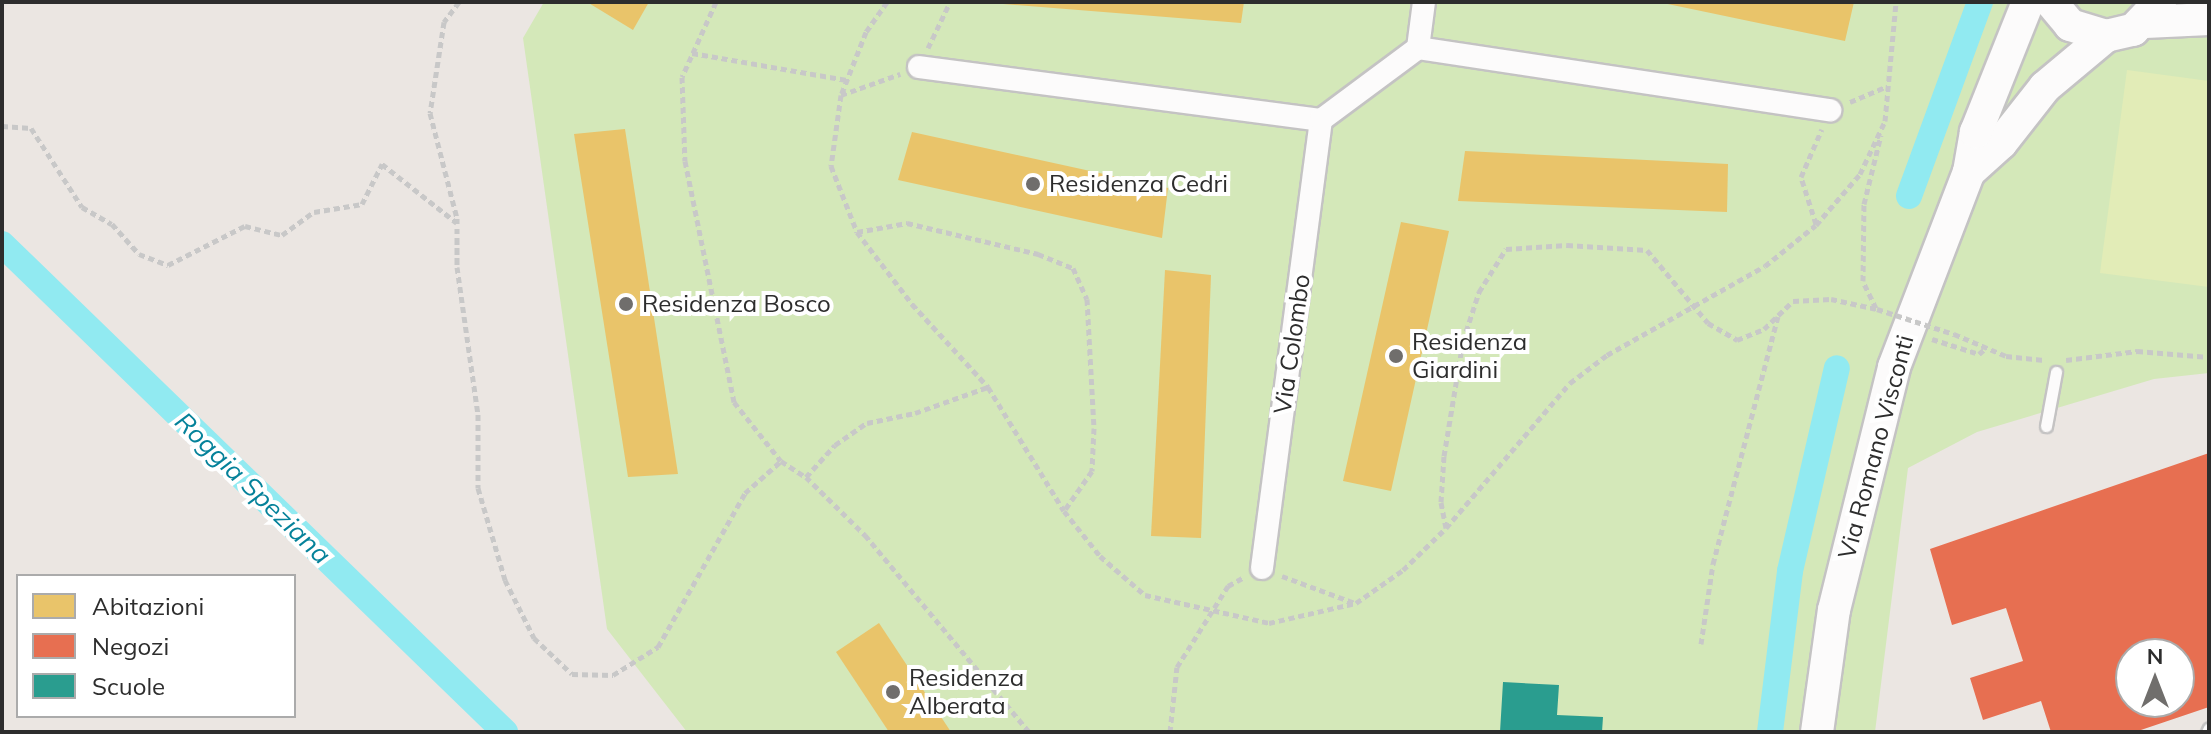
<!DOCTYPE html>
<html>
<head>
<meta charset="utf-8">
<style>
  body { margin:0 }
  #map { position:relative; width:2211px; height:734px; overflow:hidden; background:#ebe6e2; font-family:Mulish,sans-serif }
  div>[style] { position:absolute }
  .green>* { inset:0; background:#d4e8b9 }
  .pitch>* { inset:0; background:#e2ecb7 }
  .homes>* { inset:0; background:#e9c46a }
  .shops>* { inset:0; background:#e76f51 }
  .schools>* { inset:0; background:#2a9d8f }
  .canal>* { height:26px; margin:-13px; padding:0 13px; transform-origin:13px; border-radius:13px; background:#91eaf1 }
  .path>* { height:5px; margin-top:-2.5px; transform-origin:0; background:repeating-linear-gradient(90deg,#c8c8c8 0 6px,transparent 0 10px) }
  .roads { filter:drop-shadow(2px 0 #c4c3c3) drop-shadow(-2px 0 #c4c3c3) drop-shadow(0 2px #c4c3c3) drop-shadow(0 -2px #c4c3c3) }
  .lane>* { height:11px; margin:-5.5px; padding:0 5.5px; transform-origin:5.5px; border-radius:5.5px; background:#fcfbfb }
  .street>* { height:22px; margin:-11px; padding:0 11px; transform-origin:11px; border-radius:11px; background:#fcfbfb }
  .secondary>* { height:32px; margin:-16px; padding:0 16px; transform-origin:16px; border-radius:16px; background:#fcfbfb }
  .path-bridge>* { height:5px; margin-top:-2.5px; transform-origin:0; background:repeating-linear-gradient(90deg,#c8c8c8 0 6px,transparent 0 10px) }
  .dots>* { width:22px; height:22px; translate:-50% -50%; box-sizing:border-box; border:4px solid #fff; border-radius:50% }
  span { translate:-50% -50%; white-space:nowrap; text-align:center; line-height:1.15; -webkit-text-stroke:8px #fff; paint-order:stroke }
  .poi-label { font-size:24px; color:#2d2d2d }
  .left { translate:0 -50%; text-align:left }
  .street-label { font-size:24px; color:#2d2d2d }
  .water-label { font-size:26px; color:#05829a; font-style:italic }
  .frame { position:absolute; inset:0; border:4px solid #2d2d2d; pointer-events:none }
  .legend { position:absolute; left:16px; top:574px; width:280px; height:144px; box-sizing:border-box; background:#fff; border:2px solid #ababab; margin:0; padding:10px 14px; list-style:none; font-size:24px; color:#2d2d2d }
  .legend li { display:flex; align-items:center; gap:16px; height:40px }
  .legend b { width:40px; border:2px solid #ababab }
  .north { position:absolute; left:2115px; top:638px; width:80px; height:80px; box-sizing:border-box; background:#fff; border:2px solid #ababab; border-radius:50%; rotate:0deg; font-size:22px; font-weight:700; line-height:32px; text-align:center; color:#2d2d2d }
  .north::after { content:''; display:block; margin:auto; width:28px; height:36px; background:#706e6c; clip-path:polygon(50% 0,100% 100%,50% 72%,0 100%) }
</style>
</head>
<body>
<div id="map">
  <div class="green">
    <i style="clip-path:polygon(544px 2px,2209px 2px,2209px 373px,2154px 379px,1977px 432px,1908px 468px,1875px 732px,687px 732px,607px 629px,523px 38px)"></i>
  </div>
  <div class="pitch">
    <i style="clip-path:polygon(2127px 70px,2209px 81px,2209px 287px,2100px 273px)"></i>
  </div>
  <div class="homes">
    <i style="clip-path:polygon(587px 2px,649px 2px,633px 30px)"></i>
    <i style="clip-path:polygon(979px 2px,1244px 2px,1241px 23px)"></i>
    <i style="clip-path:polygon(1658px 2px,1854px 2px,1845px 41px)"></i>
    <i style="clip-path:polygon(625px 129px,678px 474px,628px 477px,574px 134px)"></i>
    <i style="clip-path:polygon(912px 132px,1168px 188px,1162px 238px,898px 180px)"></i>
    <i style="clip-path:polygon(1465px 151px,1728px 164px,1727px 212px,1458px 201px)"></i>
    <i style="clip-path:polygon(1401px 222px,1449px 231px,1391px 491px,1343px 481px)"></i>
    <i style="clip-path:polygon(1165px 270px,1211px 275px,1201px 538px,1151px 536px)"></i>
    <i style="clip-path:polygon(879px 623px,951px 732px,889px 732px,836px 652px)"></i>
  </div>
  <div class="shops">
    <i style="clip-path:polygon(evenodd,2209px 453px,2209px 707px,2135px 732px,2051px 732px,2041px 701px,1983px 720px,1970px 678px,2023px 661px,2006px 608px,1952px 625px,1930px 549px,2209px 453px,2131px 654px,2179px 654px,2179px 702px,2131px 702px,2131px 654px)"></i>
  </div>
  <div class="schools">
    <i style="clip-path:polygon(1503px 682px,1559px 685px,1557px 715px,1603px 717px,1602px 732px,1500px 732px)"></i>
  </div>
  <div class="canal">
    <i style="left:1909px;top:196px;width:207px;rotate:-69.9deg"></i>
    <i style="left:2px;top:244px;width:701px;rotate:44.13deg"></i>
    <i style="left:1770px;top:732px;width:162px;rotate:-82.9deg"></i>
    <i style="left:1790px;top:571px;width:208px;rotate:-77deg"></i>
  </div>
  <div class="path">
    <i style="left:459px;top:2px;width:25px;rotate:127deg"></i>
    <i style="left:444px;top:22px;width:92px;rotate:98.7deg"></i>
    <i style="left:430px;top:113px;width:108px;rotate:75.6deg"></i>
    <i style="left:457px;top:218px;width:49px;rotate:90deg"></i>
    <i style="left:457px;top:267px;width:148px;rotate:81.9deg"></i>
    <i style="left:478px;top:414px;width:74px;rotate:90deg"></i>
    <i style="left:478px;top:488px;width:96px;rotate:73.6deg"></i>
    <i style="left:505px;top:580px;width:65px;rotate:63.4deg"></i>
    <i style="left:534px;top:638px;width:52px;rotate:43.5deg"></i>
    <i style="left:572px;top:674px;width:41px;rotate:1.4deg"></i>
    <i style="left:613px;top:675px;width:53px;rotate:-31.9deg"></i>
    <i style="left:658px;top:647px;width:177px;rotate:-60.5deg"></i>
    <i style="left:745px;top:493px;width:48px;rotate:-41.6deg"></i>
    <i style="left:716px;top:2px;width:82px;rotate:114.4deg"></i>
    <i style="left:682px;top:77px;width:84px;rotate:88deg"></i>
    <i style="left:685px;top:161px;width:246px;rotate:78.5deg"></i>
    <i style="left:734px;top:402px;width:75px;rotate:51.5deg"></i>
    <i style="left:781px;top:461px;width:30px;rotate:33deg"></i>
    <i style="left:806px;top:477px;width:83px;rotate:44.5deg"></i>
    <i style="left:865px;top:535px;width:256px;rotate:50.2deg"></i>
    <i style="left:887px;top:2px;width:37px;rotate:125deg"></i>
    <i style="left:866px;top:32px;width:68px;rotate:111.6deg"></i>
    <i style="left:841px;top:95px;width:72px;rotate:98deg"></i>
    <i style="left:831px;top:166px;width:71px;rotate:68.5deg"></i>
    <i style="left:857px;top:232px;width:91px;rotate:52.6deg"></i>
    <i style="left:912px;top:304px;width:113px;rotate:47.5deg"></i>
    <i style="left:988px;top:387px;width:145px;rotate:58.5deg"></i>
    <i style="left:1064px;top:511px;width:58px;rotate:51.3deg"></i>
    <i style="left:1100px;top:556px;width:60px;rotate:40.9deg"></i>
    <i style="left:1145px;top:595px;width:127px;rotate:12.7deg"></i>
    <i style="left:1269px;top:623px;width:89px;rotate:-12.9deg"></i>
    <i style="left:1356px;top:603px;width:57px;rotate:-35.1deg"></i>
    <i style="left:1403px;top:570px;width:60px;rotate:-44.3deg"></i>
    <i style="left:1446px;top:528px;width:191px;rotate:-49.5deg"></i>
    <i style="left:1570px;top:383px;width:46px;rotate:-37.1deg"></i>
    <i style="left:1607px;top:355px;width:181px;rotate:-29.4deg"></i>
    <i style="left:1765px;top:266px;width:65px;rotate:-38.8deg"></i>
    <i style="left:1816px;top:225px;width:67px;rotate:-49.2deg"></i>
    <i style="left:1860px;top:174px;width:59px;rotate:-64.7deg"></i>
    <i style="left:1885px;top:121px;width:120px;rotate:-84.7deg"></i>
    <i style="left:928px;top:48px;width:51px;rotate:-64.4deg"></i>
    <i style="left:692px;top:53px;width:157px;rotate:9.9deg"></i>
    <i style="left:841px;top:95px;width:63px;rotate:-19.6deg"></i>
    <i style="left:1850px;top:102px;width:39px;rotate:-23deg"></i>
    <i style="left:2px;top:126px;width:29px;rotate:4deg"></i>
    <i style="left:31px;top:128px;width:94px;rotate:57.2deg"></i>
    <i style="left:82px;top:207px;width:34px;rotate:30deg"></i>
    <i style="left:112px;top:224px;width:40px;rotate:48deg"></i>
    <i style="left:139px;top:254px;width:31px;rotate:21deg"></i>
    <i style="left:168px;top:265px;width:86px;rotate:-26.9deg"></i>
    <i style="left:245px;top:226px;width:38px;rotate:14deg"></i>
    <i style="left:282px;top:235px;width:39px;rotate:-36deg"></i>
    <i style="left:314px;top:212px;width:49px;rotate:-9.5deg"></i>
    <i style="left:362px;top:204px;width:45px;rotate:-63.4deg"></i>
    <i style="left:382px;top:164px;width:95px;rotate:38.2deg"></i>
    <i style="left:1816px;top:224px;width:49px;rotate:-107.7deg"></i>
    <i style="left:1801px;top:177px;width:52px;rotate:-66.4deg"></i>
    <i style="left:857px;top:232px;width:51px;rotate:-10.2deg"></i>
    <i style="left:907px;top:223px;width:135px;rotate:13.3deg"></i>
    <i style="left:1038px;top:254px;width:38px;rotate:22deg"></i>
    <i style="left:1073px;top:268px;width:34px;rotate:66deg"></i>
    <i style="left:1087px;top:299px;width:129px;rotate:86.9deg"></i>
    <i style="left:1094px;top:428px;width:43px;rotate:92.7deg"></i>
    <i style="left:1092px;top:471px;width:49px;rotate:125deg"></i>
    <i style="left:1876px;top:308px;width:30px;rotate:-116deg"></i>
    <i style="left:1863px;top:281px;width:77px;rotate:-89.3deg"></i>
    <i style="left:1864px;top:204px;width:71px;rotate:-76.2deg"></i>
    <i style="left:1954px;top:334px;width:56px;rotate:22.9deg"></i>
    <i style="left:2006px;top:356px;width:38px;rotate:6deg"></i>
    <i style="left:1932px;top:339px;width:49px;rotate:17.7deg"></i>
    <i style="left:1979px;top:354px;width:9px;rotate:-41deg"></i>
    <i style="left:2066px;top:360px;width:72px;rotate:-7.2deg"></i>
    <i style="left:2137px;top:351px;width:72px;rotate:4.8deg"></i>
    <i style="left:806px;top:477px;width:43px;rotate:-47.8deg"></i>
    <i style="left:835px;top:445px;width:39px;rotate:-35deg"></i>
    <i style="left:867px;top:423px;width:49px;rotate:-11.8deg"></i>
    <i style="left:915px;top:413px;width:77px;rotate:-19.6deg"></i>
    <i style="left:1446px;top:528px;width:26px;rotate:-101deg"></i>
    <i style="left:1441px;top:502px;width:46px;rotate:-86.3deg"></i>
    <i style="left:1444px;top:456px;width:117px;rotate:-80.6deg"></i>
    <i style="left:1463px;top:341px;width:52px;rotate:-71.9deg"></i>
    <i style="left:1479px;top:292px;width:51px;rotate:-57.9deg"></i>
    <i style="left:1506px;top:249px;width:61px;rotate:-3.8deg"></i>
    <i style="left:1567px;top:245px;width:80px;rotate:3.6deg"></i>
    <i style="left:1647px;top:250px;width:95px;rotate:50.1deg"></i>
    <i style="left:1708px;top:323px;width:34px;rotate:30deg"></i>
    <i style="left:1737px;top:340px;width:29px;rotate:-22deg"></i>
    <i style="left:1764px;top:329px;width:40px;rotate:-44deg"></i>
    <i style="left:1793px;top:301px;width:38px;rotate:-3deg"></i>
    <i style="left:1831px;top:299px;width:47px;rotate:12.3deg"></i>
    <i style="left:1282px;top:576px;width:78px;rotate:20.3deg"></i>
    <i style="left:1701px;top:644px;width:81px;rotate:-81.5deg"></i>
    <i style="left:1713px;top:564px;width:256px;rotate:-75.3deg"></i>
    <i style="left:1170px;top:732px;width:65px;rotate:-83.9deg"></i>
    <i style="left:1177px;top:667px;width:96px;rotate:-57.8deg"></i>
    <i style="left:1228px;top:586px;width:18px;rotate:-29deg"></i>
  </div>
  <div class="roads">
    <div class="lane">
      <i style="left:2046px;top:426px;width:55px;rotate:-79.5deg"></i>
      <i style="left:2207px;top:732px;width:4px;rotate:-63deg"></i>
    </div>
    <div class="street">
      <i style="left:1418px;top:48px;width:417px;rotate:8.6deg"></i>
      <i style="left:919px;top:67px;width:405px;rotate:7.5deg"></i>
      <i style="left:1262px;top:568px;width:452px;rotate:-82.5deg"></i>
      <i style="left:1321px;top:120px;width:121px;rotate:-36.6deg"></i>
      <i style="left:1418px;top:48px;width:46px;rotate:-82.6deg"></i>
    </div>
    <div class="secondary">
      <i style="left:2051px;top:2px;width:30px;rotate:50deg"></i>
      <i style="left:2070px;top:25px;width:38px;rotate:17deg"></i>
      <i style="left:2106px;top:36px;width:28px;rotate:-13deg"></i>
      <i style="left:2133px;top:30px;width:39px;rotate:-46deg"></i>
      <i style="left:2145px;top:22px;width:64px;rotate:-2.7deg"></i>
      <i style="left:1969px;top:172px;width:43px;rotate:-42.2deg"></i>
      <i style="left:2001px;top:143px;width:71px;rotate:-51.8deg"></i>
      <i style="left:2045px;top:87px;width:80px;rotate:-39.9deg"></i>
      <i style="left:1817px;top:732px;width:123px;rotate:-82.1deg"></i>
      <i style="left:1834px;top:610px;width:250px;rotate:-76.1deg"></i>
      <i style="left:1894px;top:367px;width:209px;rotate:-69deg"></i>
      <i style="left:1969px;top:172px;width:41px;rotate:-80.1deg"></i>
      <i style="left:1976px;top:132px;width:140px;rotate:-68.2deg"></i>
    </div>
  </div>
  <div class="path-bridge">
    <i style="left:1877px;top:309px;width:81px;rotate:18deg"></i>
  </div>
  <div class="dots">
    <i style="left:1033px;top:184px;background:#706e6c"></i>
    <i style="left:626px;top:304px;background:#706e6c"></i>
    <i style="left:1396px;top:356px;background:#706e6c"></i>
    <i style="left:893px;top:692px;background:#706e6c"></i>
  </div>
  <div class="poi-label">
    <span class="left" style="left:1049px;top:184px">Residenza Cedri</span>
    <span class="left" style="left:642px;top:304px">Residenza Bosco</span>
    <span class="left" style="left:1412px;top:356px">Residenza<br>Giardini</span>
    <span class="left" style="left:909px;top:692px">Residenza<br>Alberata</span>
  </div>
  <div class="street-label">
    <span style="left:1292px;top:344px;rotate:-82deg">Via Colombo</span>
    <span style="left:1876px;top:447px;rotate:-75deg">Via Romano Visconti</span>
  </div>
  <div class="water-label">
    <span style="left:253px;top:488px;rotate:44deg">Roggia Speziana</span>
  </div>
  <div class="frame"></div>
  <ul class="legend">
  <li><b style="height:22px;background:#e9c46a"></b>Abitazioni</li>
  <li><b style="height:22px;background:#e76f51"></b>Negozi</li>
  <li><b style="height:22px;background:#2a9d8f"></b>Scuole</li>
  </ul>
  <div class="north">N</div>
</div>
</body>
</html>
